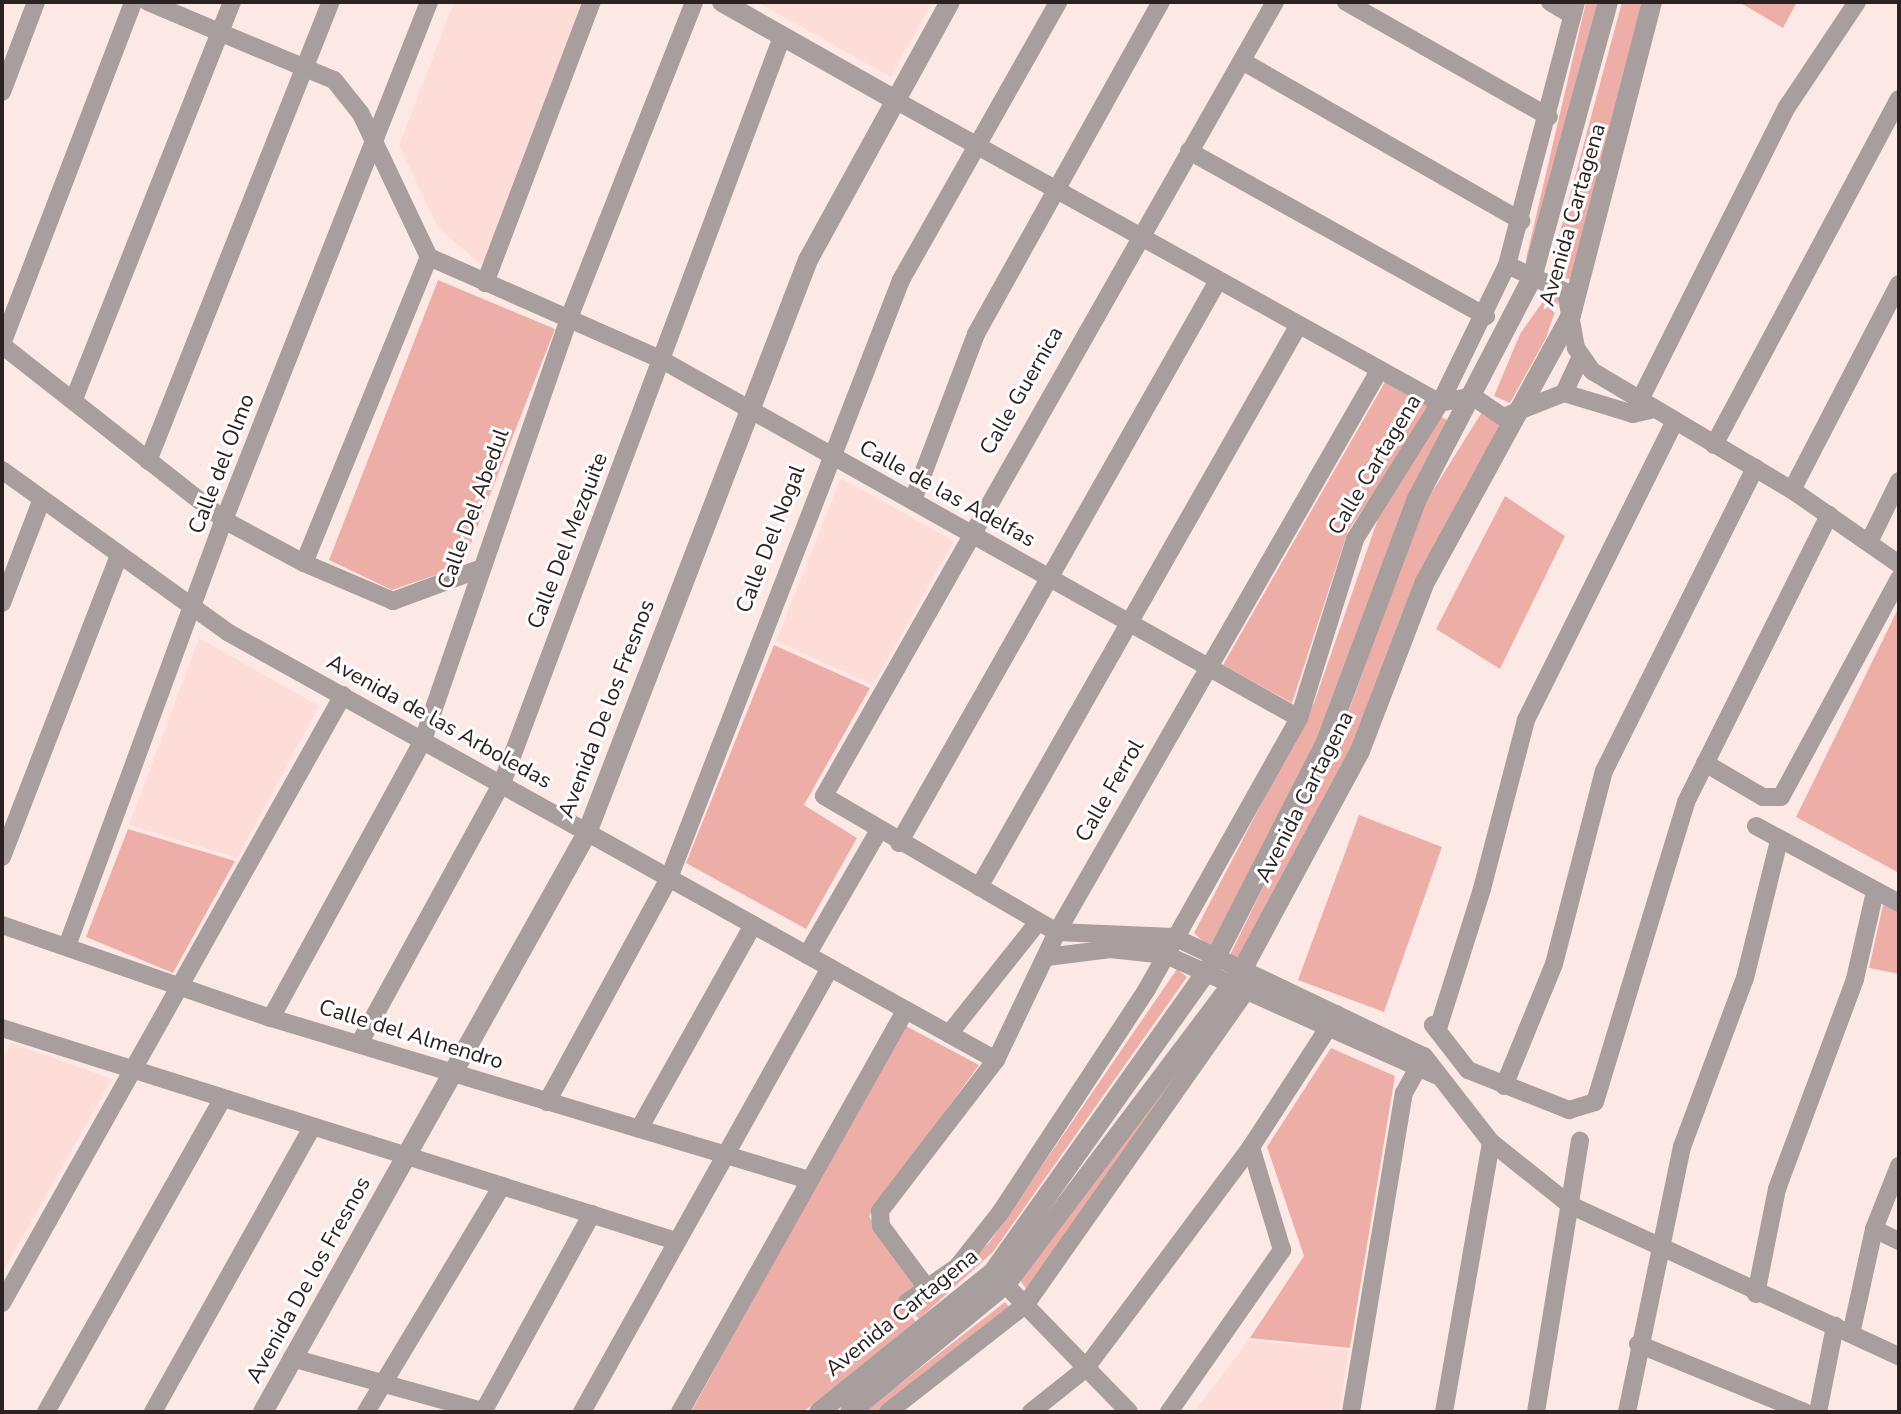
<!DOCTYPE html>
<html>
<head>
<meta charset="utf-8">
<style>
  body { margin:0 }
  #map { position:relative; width:1901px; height:1414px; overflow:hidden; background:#fce9e6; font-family:"Nunito Sans",sans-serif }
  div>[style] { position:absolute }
  .built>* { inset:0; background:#feddd9 }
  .green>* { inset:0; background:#edaea7 }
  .minor>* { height:18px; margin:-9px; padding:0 9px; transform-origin:9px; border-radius:9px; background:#a89e9d }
  .tertiary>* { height:20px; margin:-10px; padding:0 10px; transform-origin:10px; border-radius:10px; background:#a89e9d }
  span { translate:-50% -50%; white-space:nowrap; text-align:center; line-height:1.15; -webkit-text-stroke:6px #fff; paint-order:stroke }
  .street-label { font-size:22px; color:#2a2120 }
  .frame { position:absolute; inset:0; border:4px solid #2a2120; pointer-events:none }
</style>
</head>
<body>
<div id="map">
  <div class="built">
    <i style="clip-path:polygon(454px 2px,589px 2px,482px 265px,439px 229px,399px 146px)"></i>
    <i style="clip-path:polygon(757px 2px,932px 2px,891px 77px)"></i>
    <i style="clip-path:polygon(841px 478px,954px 541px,873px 685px,776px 641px)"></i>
    <i style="clip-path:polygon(199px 638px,319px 706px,237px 858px,129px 825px)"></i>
    <i style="clip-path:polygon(12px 1043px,112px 1079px,2px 1273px,2px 1060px)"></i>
    <i style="clip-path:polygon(1249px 1340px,1349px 1350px,1339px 1412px,1194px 1412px)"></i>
  </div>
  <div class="green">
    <i style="clip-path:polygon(1586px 2px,1608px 2px,1534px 266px,1526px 259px)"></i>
    <i style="clip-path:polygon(1622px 2px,1643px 2px,1571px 280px,1549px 273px)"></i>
    <i style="clip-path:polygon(1739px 2px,1797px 2px,1783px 28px)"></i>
    <i style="clip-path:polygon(438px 280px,555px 329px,462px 566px,392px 590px,329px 560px)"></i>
    <i style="clip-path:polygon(1551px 290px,1560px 297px,1546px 338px,1510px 403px,1494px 396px,1520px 334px)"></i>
    <i style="clip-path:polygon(1385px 382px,1431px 407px,1348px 531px,1292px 703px,1223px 665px)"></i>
    <i style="clip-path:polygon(1482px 412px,1500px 425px,1500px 435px,1353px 749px,1235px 963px,1229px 957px,1347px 716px,1422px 508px)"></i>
    <i style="clip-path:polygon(1441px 417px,1454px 423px,1322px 737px,1211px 949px,1194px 933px,1314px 703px,1381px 510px)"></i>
    <i style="clip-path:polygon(1505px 496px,1565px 536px,1500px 669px,1436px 629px)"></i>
    <i style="clip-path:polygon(1899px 607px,1899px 873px,1796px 817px)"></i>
    <i style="clip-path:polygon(774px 645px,870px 688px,804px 805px,857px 838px,806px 929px,686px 863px)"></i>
    <i style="clip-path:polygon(1359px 815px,1442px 847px,1384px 1012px,1298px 980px)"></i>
    <i style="clip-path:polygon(128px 829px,235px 861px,173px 973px,86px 937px)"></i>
    <i style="clip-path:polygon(1883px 905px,1899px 912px,1899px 974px,1869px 968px)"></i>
    <i style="clip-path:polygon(1177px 969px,1187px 977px,993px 1252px,919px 1319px,912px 1310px,989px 1243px)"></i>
    <i style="clip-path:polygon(1230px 991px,1238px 995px,1026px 1289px,1020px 1280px)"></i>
    <i style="clip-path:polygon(904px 1025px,979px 1065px,869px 1216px,916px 1288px,899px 1300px,916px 1322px,803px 1412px,691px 1412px)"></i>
    <i style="clip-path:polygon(1331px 1048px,1395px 1076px,1350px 1348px,1250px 1338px,1304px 1256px,1267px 1147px)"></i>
    <i style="clip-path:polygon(1005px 1302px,1012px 1310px,881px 1412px,864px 1412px)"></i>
  </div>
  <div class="minor">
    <i style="left:148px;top:2px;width:202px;rotate:22.8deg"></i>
    <i style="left:334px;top:80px;width:43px;rotate:51.5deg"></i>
    <i style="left:361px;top:114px;width:158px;rotate:64.6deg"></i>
    <i style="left:429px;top:257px;width:255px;rotate:23.8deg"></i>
    <i style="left:662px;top:360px;width:731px;rotate:29.34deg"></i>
    <i style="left:1275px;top:2px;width:913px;rotate:119.6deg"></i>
    <i style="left:824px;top:796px;width:270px;rotate:30.3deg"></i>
    <i style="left:1057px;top:932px;width:117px;rotate:2.4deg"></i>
    <i style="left:1174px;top:937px;width:277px;rotate:25.5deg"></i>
    <i style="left:1424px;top:1056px;width:109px;rotate:52.1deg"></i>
    <i style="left:1491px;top:1142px;width:101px;rotate:38.6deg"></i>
    <i style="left:1570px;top:1205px;width:362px;rotate:24.7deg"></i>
    <i style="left:1346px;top:2px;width:233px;rotate:29.5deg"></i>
    <i style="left:1550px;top:2px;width:26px;rotate:31deg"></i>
    <i style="left:1242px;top:61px;width:322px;rotate:29.8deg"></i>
    <i style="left:2px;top:92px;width:96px;rotate:-69.3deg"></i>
    <i style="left:895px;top:100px;width:624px;rotate:29.07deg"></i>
    <i style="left:1440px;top:403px;width:33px;rotate:-12deg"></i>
    <i style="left:1472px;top:396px;width:37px;rotate:34deg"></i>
    <i style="left:1503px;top:417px;width:66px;rotate:-21.5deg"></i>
    <i style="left:1564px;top:393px;width:72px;rotate:16.9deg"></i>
    <i style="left:1633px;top:414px;width:18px;rotate:-13deg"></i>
    <i style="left:1189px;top:151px;width:340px;rotate:29.1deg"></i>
    <i style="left:1507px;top:265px;width:65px;rotate:24.6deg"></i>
    <i style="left:1566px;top:292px;width:57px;rotate:79.9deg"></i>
    <i style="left:1576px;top:348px;width:28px;rotate:55deg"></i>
    <i style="left:1592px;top:371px;width:233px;rotate:30.8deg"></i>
    <i style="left:1792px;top:490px;width:130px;rotate:34.7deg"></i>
    <i style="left:485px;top:283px;width:301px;rotate:-69.2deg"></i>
    <i style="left:2px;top:344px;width:366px;rotate:-69deg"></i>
    <i style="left:2px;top:345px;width:283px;rotate:38.2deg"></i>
    <i style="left:224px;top:520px;width:91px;rotate:28.3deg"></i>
    <i style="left:304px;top:563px;width:97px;rotate:23.1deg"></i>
    <i style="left:393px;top:601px;width:90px;rotate:-20.3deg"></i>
    <i style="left:1564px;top:393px;width:38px;rotate:-65deg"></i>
    <i style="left:74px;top:399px;width:427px;rotate:-68.3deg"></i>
    <i style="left:1637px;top:406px;width:335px;rotate:-63.4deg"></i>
    <i style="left:1787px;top:107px;width:126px;rotate:-56.3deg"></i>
    <i style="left:1674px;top:423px;width:332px;rotate:116.5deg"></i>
    <i style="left:1526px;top:720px;width:175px;rotate:104.6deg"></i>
    <i style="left:1482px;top:889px;width:143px;rotate:107.5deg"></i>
    <i style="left:1439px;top:1025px;width:6px;rotate:180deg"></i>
    <i style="left:1433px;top:1025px;width:57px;rotate:52.1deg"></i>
    <i style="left:1468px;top:1070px;width:109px;rotate:21.6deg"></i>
    <i style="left:1569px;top:1110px;width:27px;rotate:-17deg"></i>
    <i style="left:1595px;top:1102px;width:313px;rotate:-73.1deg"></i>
    <i style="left:1686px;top:802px;width:321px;rotate:-63.5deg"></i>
    <i style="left:1714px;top:445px;width:392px;rotate:-61.9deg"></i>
    <i style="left:148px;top:461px;width:494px;rotate:-68.3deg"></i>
    <i style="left:2px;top:470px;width:279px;rotate:35.7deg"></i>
    <i style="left:229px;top:633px;width:878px;rotate:29.11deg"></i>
    <i style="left:1792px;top:490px;width:232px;rotate:-62.6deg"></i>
    <i style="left:913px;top:500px;width:178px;rotate:-69.2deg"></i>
    <i style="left:976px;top:334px;width:380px;rotate:-60.9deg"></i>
    <i style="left:1869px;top:542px;width:68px;rotate:-63.8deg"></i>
    <i style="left:304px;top:563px;width:331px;rotate:-67.8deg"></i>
    <i style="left:2px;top:603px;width:111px;rotate:-69deg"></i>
    <i style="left:1705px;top:763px;width:67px;rotate:30.4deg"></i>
    <i style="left:1763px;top:797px;width:18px"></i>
    <i style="left:1781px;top:797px;width:248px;rotate:-61.6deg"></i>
    <i style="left:1756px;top:826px;width:162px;rotate:28.3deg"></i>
    <i style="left:899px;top:843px;width:643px;rotate:-60.44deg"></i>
    <i style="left:2px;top:857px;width:321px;rotate:-68.8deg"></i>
    <i style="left:979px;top:887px;width:643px;rotate:-60.37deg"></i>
    <i style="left:2px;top:925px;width:285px;rotate:19.1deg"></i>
    <i style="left:271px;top:1018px;width:562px;rotate:16.76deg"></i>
    <i style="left:67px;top:946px;width:454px;rotate:-69.8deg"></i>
    <i style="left:224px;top:520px;width:557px;rotate:-68.41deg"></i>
    <i style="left:807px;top:955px;width:142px;rotate:-60deg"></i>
    <i style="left:1047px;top:957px;width:64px;rotate:-7.2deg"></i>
    <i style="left:1110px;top:949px;width:56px;rotate:6.1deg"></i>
    <i style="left:1166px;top:955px;width:295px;rotate:24deg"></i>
    <i style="left:271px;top:1018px;width:317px;rotate:-61.3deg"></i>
    <i style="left:423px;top:740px;width:447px;rotate:-70.9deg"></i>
    <i style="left:569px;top:318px;width:340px;rotate:-68.4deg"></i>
    <i style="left:2px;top:1028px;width:707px;rotate:17.54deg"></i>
    <i style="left:949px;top:1034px;width:143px;rotate:-51.5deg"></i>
    <i style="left:359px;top:1044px;width:298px;rotate:-61.3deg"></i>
    <i style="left:502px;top:783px;width:797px;rotate:-69.43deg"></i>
    <i style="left:1504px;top:1086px;width:132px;rotate:-67.7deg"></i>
    <i style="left:1554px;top:964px;width:199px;rotate:-75.5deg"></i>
    <i style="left:1604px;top:771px;width:339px;rotate:-63.5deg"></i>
    <i style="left:547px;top:1102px;width:255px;rotate:-61.4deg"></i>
    <i style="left:669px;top:878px;width:641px;rotate:-68.8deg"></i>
    <i style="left:901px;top:280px;width:319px;rotate:-60.5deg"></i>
    <i style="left:639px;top:1129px;width:234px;rotate:-60.8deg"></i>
    <i style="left:1874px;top:1229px;width:28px;rotate:26deg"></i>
    <i style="left:995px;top:1274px;width:192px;rotate:45.8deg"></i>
    <i style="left:927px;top:1288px;width:77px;rotate:-126.6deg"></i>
    <i style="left:881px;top:1226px;width:15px;rotate:-94deg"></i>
    <i style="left:880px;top:1211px;width:190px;rotate:-52.5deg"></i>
    <i style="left:996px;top:1060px;width:142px;rotate:-64.5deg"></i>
    <i style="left:1057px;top:932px;width:647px;rotate:-60.15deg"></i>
    <i style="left:1756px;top:1294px;width:107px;rotate:-78.7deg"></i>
    <i style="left:1777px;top:1189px;width:224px;rotate:-69.6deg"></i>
    <i style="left:1855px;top:979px;width:89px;rotate:-77.1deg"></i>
    <i style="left:907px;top:1302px;width:61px;rotate:-35deg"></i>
    <i style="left:957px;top:1267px;width:69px;rotate:-51.5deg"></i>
    <i style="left:1000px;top:1213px;width:268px;rotate:-56.7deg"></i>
    <i style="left:1147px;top:989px;width:311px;rotate:-60.7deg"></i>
    <i style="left:1299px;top:718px;width:188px;rotate:-72.6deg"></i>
    <i style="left:1355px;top:539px;width:160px;rotate:-58deg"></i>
    <i style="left:1440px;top:403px;width:153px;rotate:-64.1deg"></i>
    <i style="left:1507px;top:265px;width:272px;rotate:-75.3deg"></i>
    <i style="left:2px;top:1303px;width:697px;rotate:-60.71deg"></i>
    <i style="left:1851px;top:1334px;width:107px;rotate:-77.6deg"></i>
    <i style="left:1874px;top:1229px;width:68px;rotate:-68.4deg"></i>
    <i style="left:1638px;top:1344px;width:180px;rotate:22.2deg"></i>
    <i style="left:292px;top:1358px;width:200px;rotate:15.6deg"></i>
    <i style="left:46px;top:1412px;width:356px;rotate:-60.6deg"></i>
    <i style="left:153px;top:1412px;width:324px;rotate:-60.8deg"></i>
    <i style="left:366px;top:1412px;width:264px;rotate:-59deg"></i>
    <i style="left:483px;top:1412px;width:226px;rotate:-61.2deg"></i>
    <i style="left:582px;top:1412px;width:509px;rotate:-60.81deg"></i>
    <i style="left:680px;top:1412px;width:461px;rotate:-60.7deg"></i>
    <i style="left:888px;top:1412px;width:175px;rotate:-38deg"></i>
    <i style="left:1026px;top:1304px;width:381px;rotate:-54.9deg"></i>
    <i style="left:1031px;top:1412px;width:69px;rotate:-38.5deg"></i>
    <i style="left:1085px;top:1369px;width:277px;rotate:-53.2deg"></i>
    <i style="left:1251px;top:1147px;width:158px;rotate:-57.1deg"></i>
    <i style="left:1169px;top:1412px;width:198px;rotate:-55.1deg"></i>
    <i style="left:1282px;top:1250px;width:108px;rotate:-106.8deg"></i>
    <i style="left:1351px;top:1412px;width:323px;rotate:-80.6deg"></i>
    <i style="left:1404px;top:1093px;width:38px;rotate:-61deg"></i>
    <i style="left:1444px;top:1412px;width:274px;rotate:-80.1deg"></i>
    <i style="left:1536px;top:1412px;width:275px;rotate:-80.8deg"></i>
    <i style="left:1627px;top:1412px;width:271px;rotate:-78.3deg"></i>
    <i style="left:1682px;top:1147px;width:180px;rotate:-69.6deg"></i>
    <i style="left:1745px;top:978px;width:141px;rotate:-76.1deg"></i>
    <i style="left:1818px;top:1412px;width:88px;rotate:-78.8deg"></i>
  </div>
  <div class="tertiary">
    <i style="left:722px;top:2px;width:199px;rotate:29.5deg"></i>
    <i style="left:263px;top:1412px;width:663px;rotate:-60.77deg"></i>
    <i style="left:587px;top:833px;width:614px;rotate:-68.91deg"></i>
    <i style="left:808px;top:260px;width:294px;rotate:-61.2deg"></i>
    <i style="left:819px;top:1412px;width:223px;rotate:-38.8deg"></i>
    <i style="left:993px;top:1272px;width:382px;rotate:-54.6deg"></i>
    <i style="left:1214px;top:961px;width:246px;rotate:-62.9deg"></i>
    <i style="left:1326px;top:742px;width:259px;rotate:-69.5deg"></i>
    <i style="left:1417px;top:499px;width:249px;rotate:-62.5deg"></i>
    <i style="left:1532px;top:278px;width:286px;rotate:-74.6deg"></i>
    <i style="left:850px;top:1412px;width:202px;rotate:-39.4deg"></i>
    <i style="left:1006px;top:1284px;width:391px;rotate:-53deg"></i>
    <i style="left:1241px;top:972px;width:251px;rotate:-61.7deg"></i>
    <i style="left:1360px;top:751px;width:181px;rotate:-69deg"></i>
    <i style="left:1425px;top:582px;width:304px;rotate:-61.3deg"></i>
    <i style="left:1571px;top:315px;width:323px;rotate:-75.5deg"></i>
  </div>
  <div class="street-label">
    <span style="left:1573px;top:215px;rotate:-74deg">Avenida Cartagena</span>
    <span style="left:1022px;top:391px;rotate:-60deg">Calle Guernica</span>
    <span style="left:222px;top:464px;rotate:-69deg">Calle del Olmo</span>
    <span style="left:1375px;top:465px;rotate:-59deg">Calle Cartagena</span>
    <span style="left:947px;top:494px;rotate:29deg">Calle de las Adelfas</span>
    <span style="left:474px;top:509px;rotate:-70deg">Calle Del Abedul</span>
    <span style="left:771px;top:539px;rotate:-69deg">Calle Del Nogal</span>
    <span style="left:568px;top:541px;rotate:-69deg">Calle Del Mezquite</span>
    <span style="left:607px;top:709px;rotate:-69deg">Avenida De los Fresnos</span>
    <span style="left:439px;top:722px;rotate:29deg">Avenida de las Arboledas</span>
    <span style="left:1110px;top:791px;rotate:-60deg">Calle Ferrol</span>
    <span style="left:1305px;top:797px;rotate:-63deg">Avenida Cartagena</span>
    <span style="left:411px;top:1035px;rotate:17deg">Calle del Almendro</span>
    <span style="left:309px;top:1280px;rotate:-61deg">Avenida De los Fresnos</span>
    <span style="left:902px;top:1313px;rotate:-39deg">Avenida Cartagena</span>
  </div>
  <div class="frame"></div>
</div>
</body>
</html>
